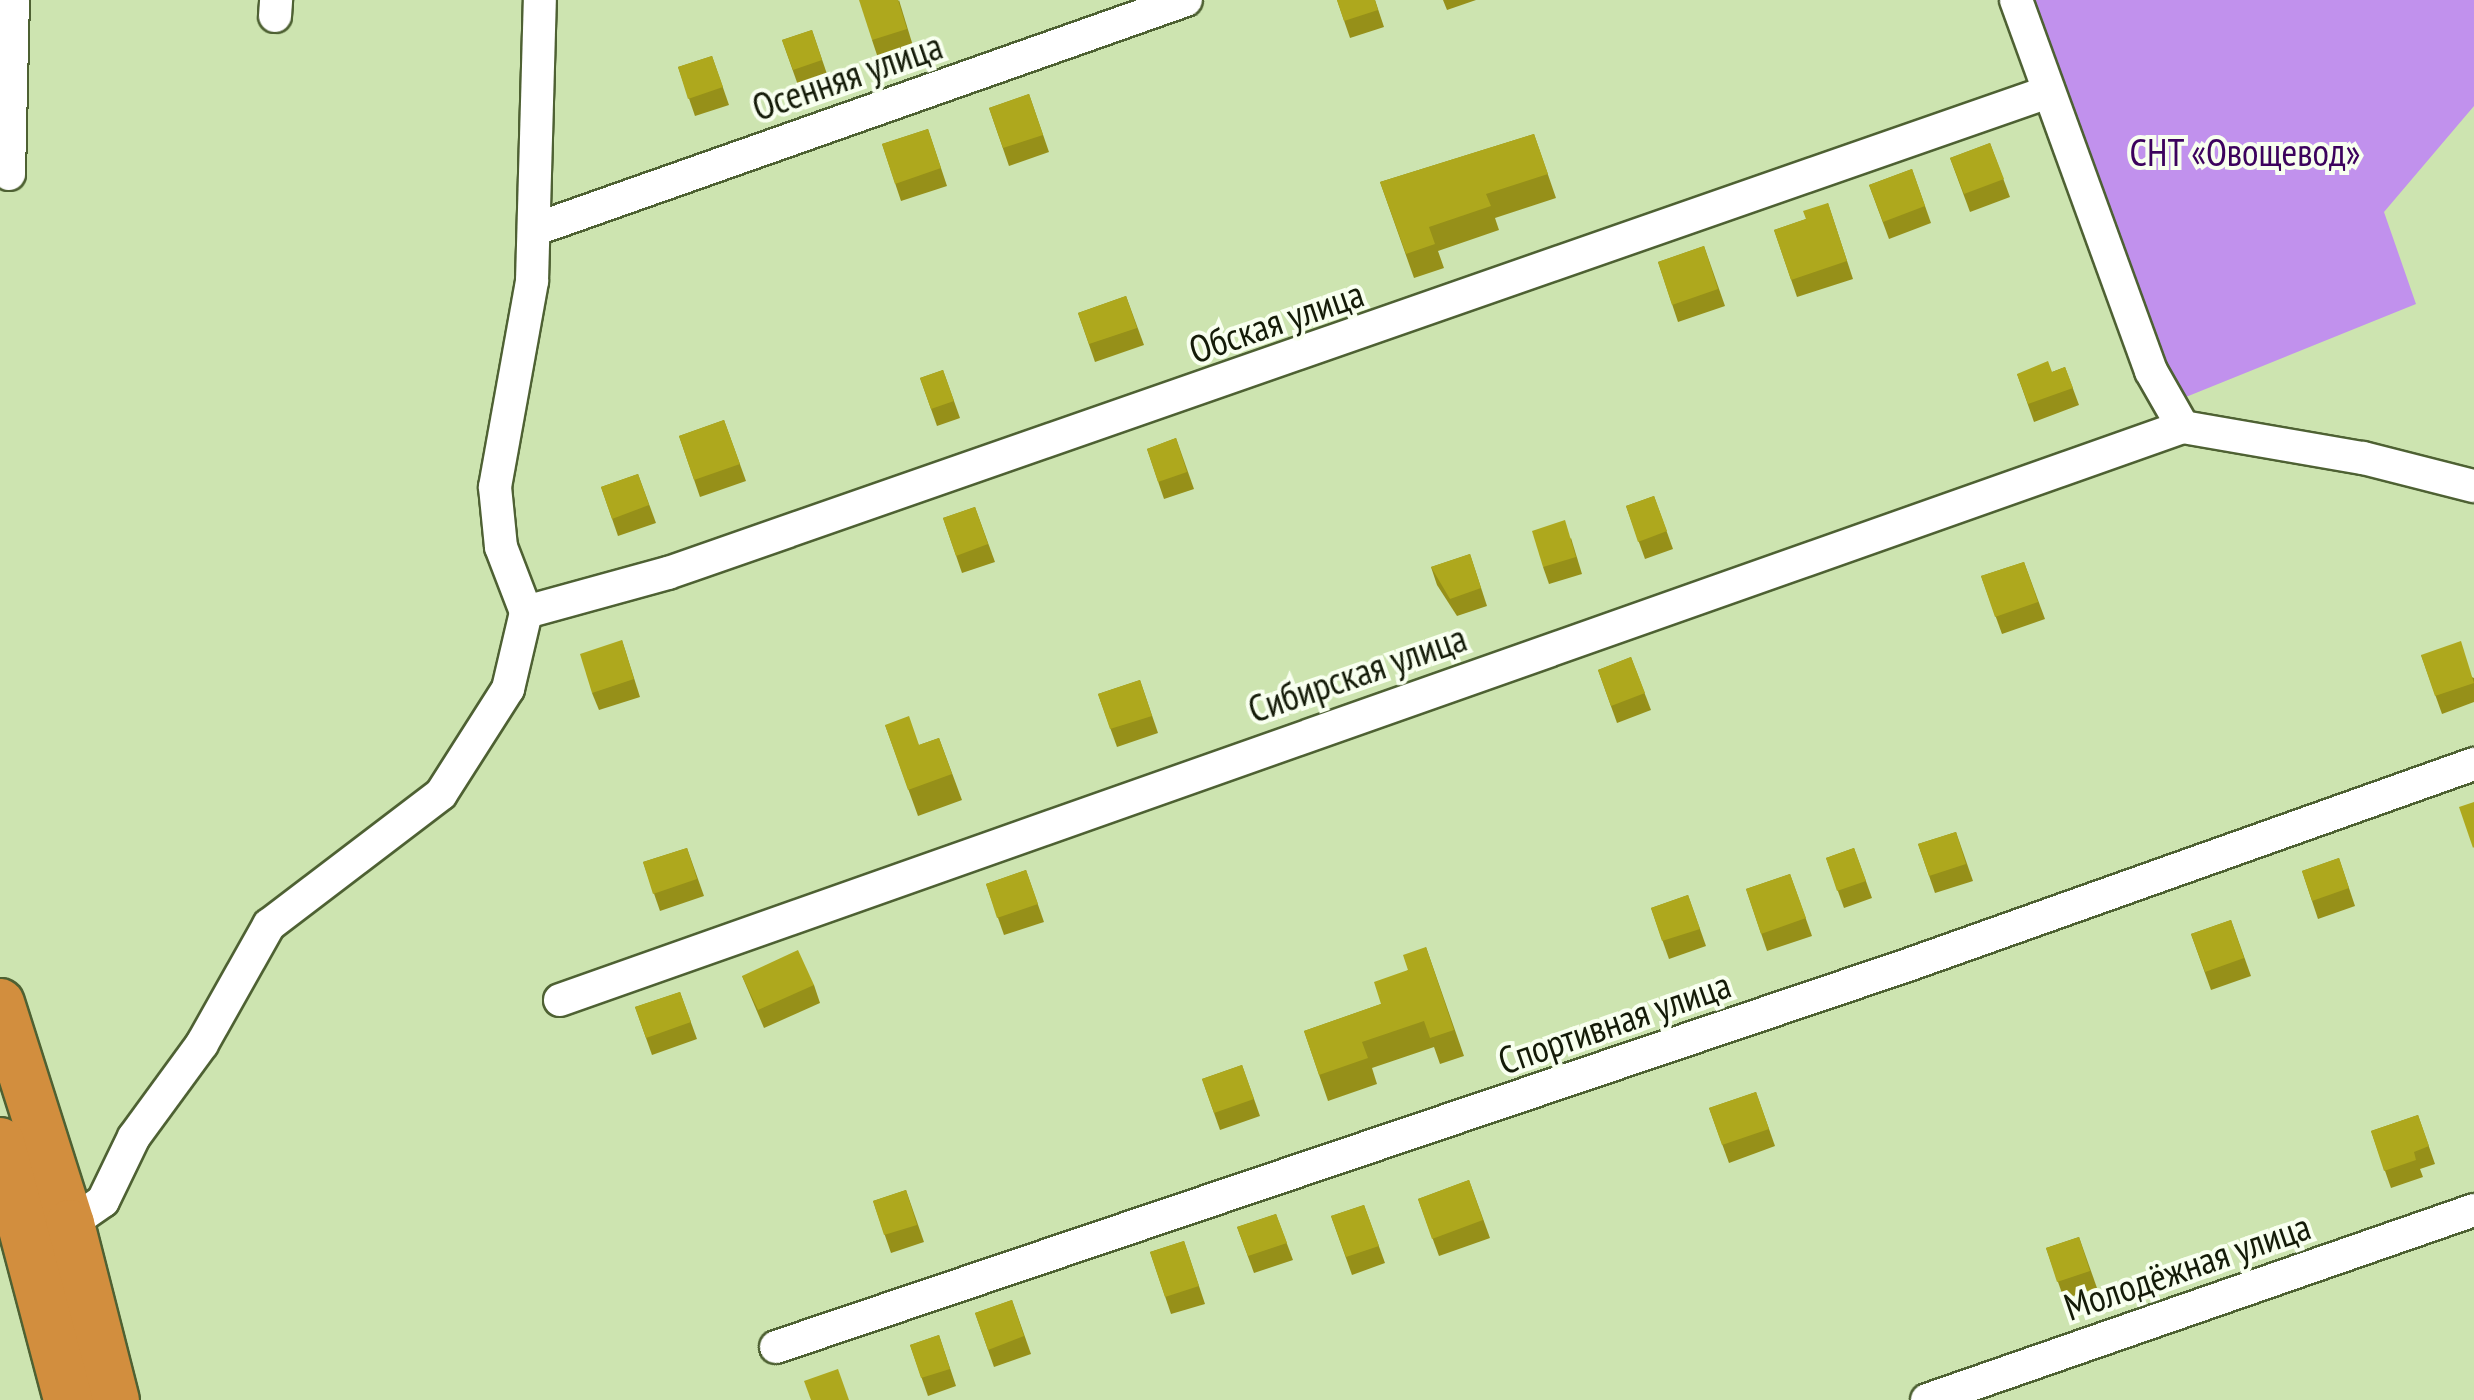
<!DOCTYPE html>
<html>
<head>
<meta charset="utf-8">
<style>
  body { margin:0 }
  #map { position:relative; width:2474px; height:1400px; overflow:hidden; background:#cde4b0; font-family:"PT Sans Narrow",sans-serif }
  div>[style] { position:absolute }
  .green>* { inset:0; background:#c191ed }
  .roads { filter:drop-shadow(2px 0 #4e6133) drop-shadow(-2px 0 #4e6133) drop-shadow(0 2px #4e6133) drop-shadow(0 -2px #4e6133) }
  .minor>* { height:32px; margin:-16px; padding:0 16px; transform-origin:16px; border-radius:16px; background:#fff }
  .highway>* { height:48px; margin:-24px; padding:0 24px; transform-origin:24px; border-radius:24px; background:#d28e3e }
  .wall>* { inset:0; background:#969019 }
  .building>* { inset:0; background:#aea81d }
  span { translate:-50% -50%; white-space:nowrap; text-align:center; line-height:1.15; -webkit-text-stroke:8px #f8ffef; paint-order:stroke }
  .street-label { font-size:38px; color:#141b08 }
  .park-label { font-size:38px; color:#3c025d }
</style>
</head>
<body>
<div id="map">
  <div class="green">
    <i style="clip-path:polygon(2033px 0,2474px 0,2474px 106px,2384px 212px,2416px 304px,2171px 403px)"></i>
  </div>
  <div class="roads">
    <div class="minor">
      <i style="left:2016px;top:0;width:395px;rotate:70deg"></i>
      <i style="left:2151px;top:371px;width:64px;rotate:60.3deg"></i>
      <i style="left:2183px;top:427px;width:183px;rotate:9.8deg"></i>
      <i style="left:2363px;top:458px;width:114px;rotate:14.2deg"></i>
      <i style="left:275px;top:16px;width:16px;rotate:-86deg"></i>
      <i style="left:9px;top:174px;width:174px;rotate:-88.7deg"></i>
      <i style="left:536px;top:229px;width:689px;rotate:-19.41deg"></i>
      <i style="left:526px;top:612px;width:147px;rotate:-15.4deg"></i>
      <i style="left:668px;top:573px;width:1461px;rotate:-19.22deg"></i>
      <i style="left:560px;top:1000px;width:1721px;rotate:-19.45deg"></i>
      <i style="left:70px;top:1224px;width:40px;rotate:-34.9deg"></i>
      <i style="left:103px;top:1201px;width:71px;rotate:-64.2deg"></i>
      <i style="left:134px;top:1137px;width:115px;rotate:-53.8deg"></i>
      <i style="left:202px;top:1044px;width:137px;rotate:-60.6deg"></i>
      <i style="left:269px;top:925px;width:216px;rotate:-37.3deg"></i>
      <i style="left:441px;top:794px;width:125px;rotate:-57.5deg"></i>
      <i style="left:508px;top:689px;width:79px;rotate:-76.8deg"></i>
      <i style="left:526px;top:612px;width:70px;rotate:-111deg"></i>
      <i style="left:501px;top:547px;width:60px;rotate:-95.7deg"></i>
      <i style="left:495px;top:487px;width:209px;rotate:-79.8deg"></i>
      <i style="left:532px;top:281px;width:281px;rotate:-88.4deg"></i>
      <i style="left:776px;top:1347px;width:1192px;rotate:-18.65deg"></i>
      <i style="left:1905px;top:966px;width:604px;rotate:-19.55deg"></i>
      <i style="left:1927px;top:1400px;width:579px;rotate:-19.15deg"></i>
    </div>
    <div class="highway">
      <i style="left:0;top:1003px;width:232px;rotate:72.4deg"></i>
      <i style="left:70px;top:1224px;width:182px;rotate:75.7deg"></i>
      <i style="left:0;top:1142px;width:267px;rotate:75.2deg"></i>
    </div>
  </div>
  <div class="wall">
    <i style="clip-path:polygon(899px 0,913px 46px,878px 58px,872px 40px)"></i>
    <i style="clip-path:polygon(1337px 0,1375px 0,1384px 27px,1350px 38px)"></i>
    <i style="clip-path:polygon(1443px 0,1476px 0,1447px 10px)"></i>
    <i style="clip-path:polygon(812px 30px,828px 77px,799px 88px,782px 40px)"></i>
    <i style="clip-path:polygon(712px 56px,729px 105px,695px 116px,678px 67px)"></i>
    <i style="clip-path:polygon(1029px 94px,1049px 152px,1009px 166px,989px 108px)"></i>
    <i style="clip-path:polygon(928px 129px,947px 186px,901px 201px,882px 144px)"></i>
    <i style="clip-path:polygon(1534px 134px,1556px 198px,1495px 218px,1499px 230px,1438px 251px,1444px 268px,1414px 278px,1380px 182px)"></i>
    <i style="clip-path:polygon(1990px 143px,2010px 197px,1970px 212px,1950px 158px)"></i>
    <i style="clip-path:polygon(1912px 169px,1931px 223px,1889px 239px,1869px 185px)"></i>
    <i style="clip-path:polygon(1828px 203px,1853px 279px,1797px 297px,1774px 230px,1806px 219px)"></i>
    <i style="clip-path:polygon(1704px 246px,1725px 306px,1678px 322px,1658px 262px)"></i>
    <i style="clip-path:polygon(1126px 296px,1144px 345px,1095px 362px,1078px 313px)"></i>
    <i style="clip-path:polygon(2065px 367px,2079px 405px,2034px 422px,2017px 374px,2052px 372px)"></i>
    <i style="clip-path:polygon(943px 370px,960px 418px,937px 426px,920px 378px)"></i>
    <i style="clip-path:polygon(724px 420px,746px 481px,700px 497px,679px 436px)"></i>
    <i style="clip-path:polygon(1176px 438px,1194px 489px,1164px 499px,1147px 449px)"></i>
    <i style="clip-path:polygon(638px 474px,656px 523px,618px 536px,601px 487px)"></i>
    <i style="clip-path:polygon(1654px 496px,1673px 549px,1645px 559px,1626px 506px)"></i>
    <i style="clip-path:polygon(975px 507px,995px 562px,962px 573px,943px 518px)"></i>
    <i style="clip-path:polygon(1571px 538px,1582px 574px,1549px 584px,1543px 567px)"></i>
    <i style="clip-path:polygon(1470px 554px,1487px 606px,1457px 616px,1437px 585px,1431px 567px)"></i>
    <i style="clip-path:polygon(2024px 562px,2045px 619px,2002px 634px,1981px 576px)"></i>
    <i style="clip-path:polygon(622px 640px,640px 697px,599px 710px,592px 693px)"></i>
    <i style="clip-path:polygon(2421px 655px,2474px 678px,2474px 702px,2442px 714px)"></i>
    <i style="clip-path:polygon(1631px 657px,1651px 710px,1617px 723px,1598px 670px)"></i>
    <i style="clip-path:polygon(1140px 680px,1158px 733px,1117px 747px,1098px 694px)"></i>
    <i style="clip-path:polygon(885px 725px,919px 745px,939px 738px,962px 800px,918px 816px)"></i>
    <i style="clip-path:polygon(1956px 832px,1973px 881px,1935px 893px,1918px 844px)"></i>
    <i style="clip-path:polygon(687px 848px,704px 896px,660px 911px,643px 862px)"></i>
    <i style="clip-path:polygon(1854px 848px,1872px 898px,1844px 908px,1826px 858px)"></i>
    <i style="clip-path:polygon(2339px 858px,2355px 906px,2318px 919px,2302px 871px)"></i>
    <i style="clip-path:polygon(1026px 870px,1044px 922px,1004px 935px,986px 884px)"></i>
    <i style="clip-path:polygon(1790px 874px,1812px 936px,1767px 951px,1746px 889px)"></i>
    <i style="clip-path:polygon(1688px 895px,1706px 946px,1669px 959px,1651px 908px)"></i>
    <i style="clip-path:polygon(2231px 920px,2251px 976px,2211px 990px,2191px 934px)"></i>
    <i style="clip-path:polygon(1426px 947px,1464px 1056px,1440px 1064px,1434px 1047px,1372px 1068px,1377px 1084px,1328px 1101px,1304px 1031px,1381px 1004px)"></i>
    <i style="clip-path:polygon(742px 976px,814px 985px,820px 1003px,764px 1028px)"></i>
    <i style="clip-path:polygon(680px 992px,697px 1039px,652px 1055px,635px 1007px)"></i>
    <i style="clip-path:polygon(1242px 1065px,1260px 1116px,1220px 1130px,1202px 1079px)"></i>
    <i style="clip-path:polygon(1756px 1092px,1775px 1146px,1729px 1163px,1709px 1108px)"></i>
    <i style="clip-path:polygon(2418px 1115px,2435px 1164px,2420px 1169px,2423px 1177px,2391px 1188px,2371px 1131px)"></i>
    <i style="clip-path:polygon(1469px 1180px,1490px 1238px,1439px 1256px,1418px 1199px)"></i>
    <i style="clip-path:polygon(906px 1190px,924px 1242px,891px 1253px,873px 1201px)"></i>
    <i style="clip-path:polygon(1364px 1205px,1385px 1263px,1352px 1275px,1331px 1216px)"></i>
    <i style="clip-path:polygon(1276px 1214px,1293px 1260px,1254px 1273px,1237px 1227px)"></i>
    <i style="clip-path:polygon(2079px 1237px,2097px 1288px,2064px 1299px,2046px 1248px)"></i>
    <i style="clip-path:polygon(1184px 1241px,1205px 1304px,1171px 1314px,1150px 1252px)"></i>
    <i style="clip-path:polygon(1012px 1300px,1031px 1354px,994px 1367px,975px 1313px)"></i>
    <i style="clip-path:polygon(939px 1335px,956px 1386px,928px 1396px,910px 1345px)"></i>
  </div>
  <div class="building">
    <i style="clip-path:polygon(859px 0,898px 0,907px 29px,872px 40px)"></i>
    <i style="clip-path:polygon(1337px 0,1375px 0,1378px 10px,1344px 21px)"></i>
    <i style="clip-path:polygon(812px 30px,822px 60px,793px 70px,782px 40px)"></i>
    <i style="clip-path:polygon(712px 56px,723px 87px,688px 99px,678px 67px)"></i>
    <i style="clip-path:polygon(1029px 94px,1043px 135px,1003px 148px,989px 108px)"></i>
    <i style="clip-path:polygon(928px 129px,941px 168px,895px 184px,882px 144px)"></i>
    <i style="clip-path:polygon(1534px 134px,1548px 174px,1486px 194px,1491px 206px,1429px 227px,1435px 244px,1406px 254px,1380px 182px)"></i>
    <i style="clip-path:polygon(1990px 143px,2004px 179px,1964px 194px,1950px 158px)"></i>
    <i style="clip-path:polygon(1912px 169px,1925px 206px,1883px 222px,1869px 185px)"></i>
    <i style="clip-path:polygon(1828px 203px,1847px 261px,1791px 280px,1774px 230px,1806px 219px,1803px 211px)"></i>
    <i style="clip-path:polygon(1704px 246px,1718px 289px,1672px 305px,1658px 262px)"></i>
    <i style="clip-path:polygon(1126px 296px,1137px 328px,1089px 344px,1078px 313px)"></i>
    <i style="clip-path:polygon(2048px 361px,2052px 372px,2065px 367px,2073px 388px,2028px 404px,2017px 374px)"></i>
    <i style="clip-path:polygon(943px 370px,954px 401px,931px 409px,920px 378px)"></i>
    <i style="clip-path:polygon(724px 420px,740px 464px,694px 480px,679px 436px)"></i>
    <i style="clip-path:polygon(1176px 438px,1187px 472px,1158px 482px,1147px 449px)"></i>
    <i style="clip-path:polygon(638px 474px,649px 505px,612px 519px,601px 487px)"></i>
    <i style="clip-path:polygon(1654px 496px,1667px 531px,1638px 542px,1626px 506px)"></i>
    <i style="clip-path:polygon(975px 507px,988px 544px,956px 556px,943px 518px)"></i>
    <i style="clip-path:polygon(1565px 520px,1576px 557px,1543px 567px,1532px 531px)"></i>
    <i style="clip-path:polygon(1470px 554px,1481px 588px,1450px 599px,1431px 567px)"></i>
    <i style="clip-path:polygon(2024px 562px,2038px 602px,1995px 617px,1981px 576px)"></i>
    <i style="clip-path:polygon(622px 640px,634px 679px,592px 693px,580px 654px)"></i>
    <i style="clip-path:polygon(2461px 641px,2474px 683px,2435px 696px,2421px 655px)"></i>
    <i style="clip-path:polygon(1631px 657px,1645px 693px,1611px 706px,1598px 670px)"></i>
    <i style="clip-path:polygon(1140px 680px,1152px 716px,1110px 729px,1098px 694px)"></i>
    <i style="clip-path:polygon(909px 716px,919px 745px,939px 738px,952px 774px,908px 790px,885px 725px)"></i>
    <i style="clip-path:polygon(2474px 802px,2474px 847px,2473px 848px,2459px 807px)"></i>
    <i style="clip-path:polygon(1956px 832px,1966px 864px,1929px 876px,1918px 844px)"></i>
    <i style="clip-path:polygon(687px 848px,697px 879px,653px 894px,643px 862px)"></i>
    <i style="clip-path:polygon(1854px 848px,1866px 881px,1837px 891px,1826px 858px)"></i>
    <i style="clip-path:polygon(2339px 858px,2349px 888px,2312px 901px,2302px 871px)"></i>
    <i style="clip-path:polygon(1026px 870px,1038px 904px,997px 918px,986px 884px)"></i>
    <i style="clip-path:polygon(1790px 874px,1806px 918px,1761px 934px,1746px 889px)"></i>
    <i style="clip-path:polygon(1688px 895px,1700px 929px,1662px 941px,1651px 908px)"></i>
    <i style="clip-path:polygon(2231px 920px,2244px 958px,2205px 972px,2191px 934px)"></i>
    <i style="clip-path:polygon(1426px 947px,1454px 1030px,1430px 1038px,1424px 1021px,1362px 1042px,1368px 1058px,1319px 1075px,1304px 1031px,1381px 1004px,1374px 982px,1408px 970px,1403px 955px)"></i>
    <i style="clip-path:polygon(798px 950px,814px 985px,758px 1010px,742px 976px)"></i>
    <i style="clip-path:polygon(680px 992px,691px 1022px,646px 1038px,635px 1007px)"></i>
    <i style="clip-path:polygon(1242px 1065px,1254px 1099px,1214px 1113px,1202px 1079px)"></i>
    <i style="clip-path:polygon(1756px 1092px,1769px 1129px,1722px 1145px,1709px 1108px)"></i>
    <i style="clip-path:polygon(2418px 1115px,2429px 1146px,2414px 1152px,2416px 1160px,2384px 1171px,2371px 1131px)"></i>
    <i style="clip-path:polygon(1469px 1180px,1483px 1220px,1432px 1239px,1418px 1199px)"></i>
    <i style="clip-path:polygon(906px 1190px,917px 1225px,884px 1235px,873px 1201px)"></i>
    <i style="clip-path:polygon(1364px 1205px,1379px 1246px,1346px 1257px,1331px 1216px)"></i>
    <i style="clip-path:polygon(1276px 1214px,1287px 1243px,1248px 1256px,1237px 1227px)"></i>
    <i style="clip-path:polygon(2079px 1237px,2090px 1271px,2057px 1282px,2046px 1248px)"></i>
    <i style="clip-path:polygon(1184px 1241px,1199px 1286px,1165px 1297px,1150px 1252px)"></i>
    <i style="clip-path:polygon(1012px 1300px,1024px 1336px,988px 1350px,975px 1313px)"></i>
    <i style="clip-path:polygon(939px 1335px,950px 1369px,921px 1378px,910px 1345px)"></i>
    <i style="clip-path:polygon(838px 1369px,849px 1400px,811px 1400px,804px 1381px)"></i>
  </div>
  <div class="street-label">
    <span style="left:847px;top:76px;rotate:-19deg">Осенняя улица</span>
    <span style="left:1276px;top:321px;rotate:-19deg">Обская улица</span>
    <span style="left:1357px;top:673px;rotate:-19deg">Сибирская улица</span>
    <span style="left:1614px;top:1022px;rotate:-19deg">Спортивная улица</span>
    <span style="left:2187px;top:1266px;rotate:-19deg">Молодёжная улица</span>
  </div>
  <div class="park-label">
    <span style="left:2245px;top:152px">СНТ «Овощевод»</span>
  </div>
</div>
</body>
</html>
